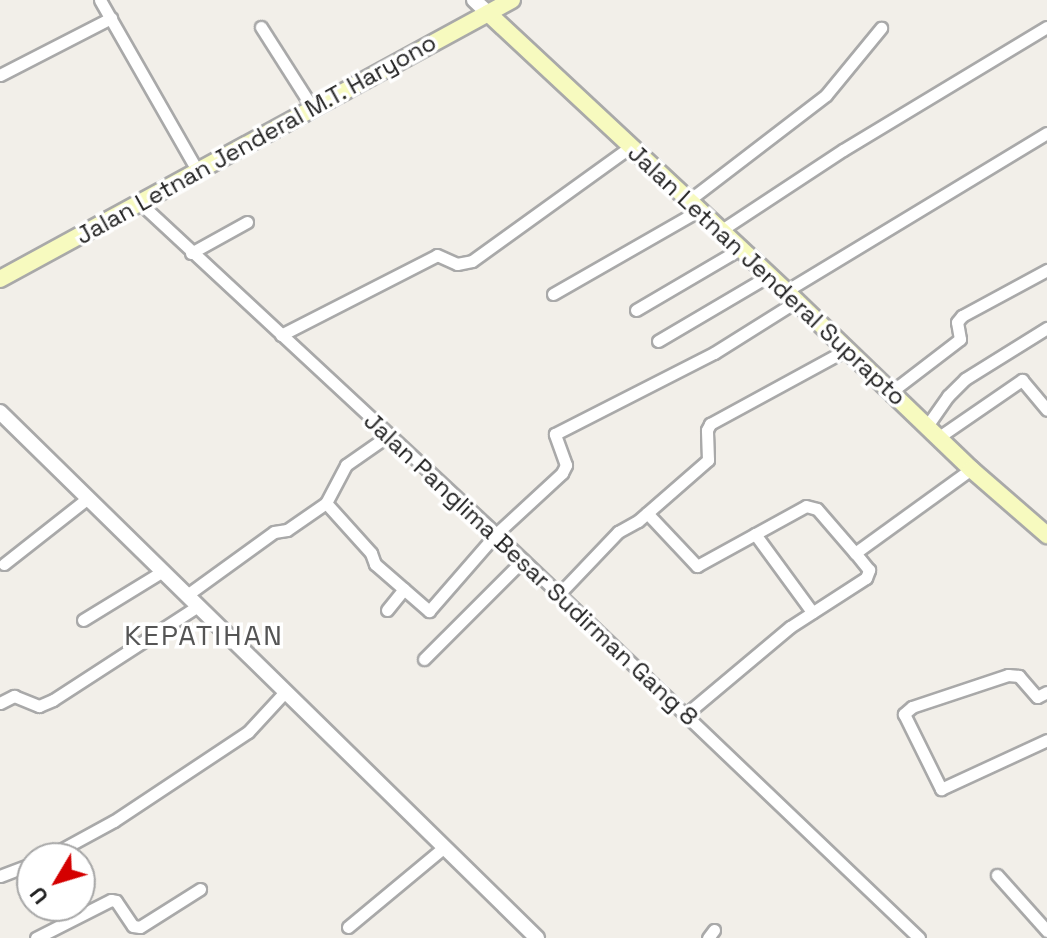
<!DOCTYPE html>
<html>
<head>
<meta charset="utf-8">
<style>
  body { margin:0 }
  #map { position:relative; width:1047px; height:938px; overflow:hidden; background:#f2efe9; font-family:"Space Grotesk",sans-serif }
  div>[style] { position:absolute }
  .roads { filter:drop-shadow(2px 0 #a9a9a9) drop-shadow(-2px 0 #a9a9a9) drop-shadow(0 2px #a9a9a9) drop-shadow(0 -2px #a9a9a9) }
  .minor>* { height:11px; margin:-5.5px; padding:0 5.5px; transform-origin:5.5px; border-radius:5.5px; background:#fff }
  .tertiary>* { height:14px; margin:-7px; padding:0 7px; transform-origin:7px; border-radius:7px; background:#fff }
  .secondary>* { height:16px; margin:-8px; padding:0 8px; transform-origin:8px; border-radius:8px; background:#f7fabf }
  span { translate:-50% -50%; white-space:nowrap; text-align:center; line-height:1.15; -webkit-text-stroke:7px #fff; paint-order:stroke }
  .street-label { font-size:24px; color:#222 }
  .quarter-label { font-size:28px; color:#555; letter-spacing:2px }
  .north { position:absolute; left:16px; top:842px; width:80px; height:80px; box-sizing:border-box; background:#fff; border:2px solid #a7a7a7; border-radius:50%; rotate:232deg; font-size:22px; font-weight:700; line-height:32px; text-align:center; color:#222 }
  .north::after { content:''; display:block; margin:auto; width:28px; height:36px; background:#d40000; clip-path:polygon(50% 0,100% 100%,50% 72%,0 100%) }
</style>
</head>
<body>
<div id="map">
  <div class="roads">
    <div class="minor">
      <i style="left:100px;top:0;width:196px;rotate:60.3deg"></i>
      <i style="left:261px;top:27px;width:95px;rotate:57.5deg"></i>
      <i style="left:0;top:75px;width:125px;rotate:-27.2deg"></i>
      <i style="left:688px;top:201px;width:174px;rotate:-37.5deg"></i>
      <i style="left:826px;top:95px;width:87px;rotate:-50.6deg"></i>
      <i style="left:140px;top:203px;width:486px;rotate:42.9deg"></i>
      <i style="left:496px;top:534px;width:585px;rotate:43.68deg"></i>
      <i style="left:720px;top:231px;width:147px;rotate:-33.4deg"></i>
      <i style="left:843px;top:150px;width:238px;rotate:-31.1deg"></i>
      <i style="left:191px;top:253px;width:64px;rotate:-29deg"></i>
      <i style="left:786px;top:291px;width:305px;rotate:-31.2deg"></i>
      <i style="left:553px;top:294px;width:167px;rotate:-29.8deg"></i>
      <i style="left:636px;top:310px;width:121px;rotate:-30.4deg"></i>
      <i style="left:281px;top:335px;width:175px;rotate:-27.1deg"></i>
      <i style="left:437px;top:255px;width:22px;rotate:24deg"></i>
      <i style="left:457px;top:264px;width:15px;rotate:-11deg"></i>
      <i style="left:472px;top:261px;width:195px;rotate:-35.8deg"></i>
      <i style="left:658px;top:341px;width:130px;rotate:-30.5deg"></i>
      <i style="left:891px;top:392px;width:87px;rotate:-37.5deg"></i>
      <i style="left:960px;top:339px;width:17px;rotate:-100deg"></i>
      <i style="left:957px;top:322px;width:8px;rotate:-50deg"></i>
      <i style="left:962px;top:316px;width:97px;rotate:-28.4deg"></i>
      <i style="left:927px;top:426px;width:37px;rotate:-55deg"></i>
      <i style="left:948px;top:396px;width:24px;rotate:-45deg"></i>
      <i style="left:965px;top:379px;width:97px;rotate:-31.9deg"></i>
      <i style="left:939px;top:437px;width:101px;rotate:-34.5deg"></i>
      <i style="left:1022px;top:380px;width:39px;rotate:50deg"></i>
      <i style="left:326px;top:503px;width:67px;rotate:48deg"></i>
      <i style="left:371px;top:553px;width:12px;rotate:70deg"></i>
      <i style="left:375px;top:564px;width:72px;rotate:41deg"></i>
      <i style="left:429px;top:611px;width:102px;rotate:-49deg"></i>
      <i style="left:496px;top:534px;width:90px;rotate:-42.7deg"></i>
      <i style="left:562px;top:473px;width:9px;rotate:-63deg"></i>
      <i style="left:566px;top:465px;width:33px;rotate:-110deg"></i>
      <i style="left:555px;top:434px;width:178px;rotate:-27deg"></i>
      <i style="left:714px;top:353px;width:98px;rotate:-32.1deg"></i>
      <i style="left:647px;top:513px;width:73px;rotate:46.7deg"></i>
      <i style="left:697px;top:566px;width:124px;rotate:-28.8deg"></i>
      <i style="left:806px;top:506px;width:11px;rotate:15deg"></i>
      <i style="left:817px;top:509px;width:58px;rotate:49.2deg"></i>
      <i style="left:755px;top:534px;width:97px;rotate:53.8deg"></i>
      <i style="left:4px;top:564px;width:107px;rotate:-38.2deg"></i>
      <i style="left:559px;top:594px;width:86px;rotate:-46.4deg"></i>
      <i style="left:618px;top:532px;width:23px;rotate:-29deg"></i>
      <i style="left:638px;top:521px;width:93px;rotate:-41.1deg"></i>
      <i style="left:708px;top:460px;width:30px;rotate:-92deg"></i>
      <i style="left:707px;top:430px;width:7px;rotate:-63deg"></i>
      <i style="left:710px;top:424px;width:155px;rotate:-28.6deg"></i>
      <i style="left:187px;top:595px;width:107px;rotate:-35.9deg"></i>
      <i style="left:274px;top:532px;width:13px;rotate:-9deg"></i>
      <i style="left:287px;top:530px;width:47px;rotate:-34.7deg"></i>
      <i style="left:326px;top:503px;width:43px;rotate:-62.2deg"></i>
      <i style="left:346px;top:465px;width:52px;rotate:-34.9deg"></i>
      <i style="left:387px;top:610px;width:27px;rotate:-51deg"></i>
      <i style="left:83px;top:620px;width:94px;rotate:-31.5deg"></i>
      <i style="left:424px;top:659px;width:140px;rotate:-45deg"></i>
      <i style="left:1047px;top:692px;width:11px;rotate:153deg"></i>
      <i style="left:1037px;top:697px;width:28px;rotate:-131deg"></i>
      <i style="left:1019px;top:676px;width:11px;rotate:-175deg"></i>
      <i style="left:1008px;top:675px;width:101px;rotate:161.6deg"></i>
      <i style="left:912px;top:707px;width:11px;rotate:139deg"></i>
      <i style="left:904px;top:714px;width:84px;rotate:63.7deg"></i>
      <i style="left:941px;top:789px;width:117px;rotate:-24.8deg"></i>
      <i style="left:0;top:703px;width:16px;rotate:-27deg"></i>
      <i style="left:14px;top:696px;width:27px;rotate:22deg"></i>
      <i style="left:39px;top:706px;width:15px;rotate:-23deg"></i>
      <i style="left:53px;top:700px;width:173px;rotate:-33deg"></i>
      <i style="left:685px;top:715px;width:137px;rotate:-40deg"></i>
      <i style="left:790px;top:627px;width:90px;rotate:-32.8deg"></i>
      <i style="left:866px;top:578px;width:9px;rotate:-69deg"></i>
      <i style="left:869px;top:570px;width:22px;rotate:-129deg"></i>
      <i style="left:855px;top:553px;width:143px;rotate:-35.9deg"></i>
      <i style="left:46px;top:858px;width:77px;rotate:-28.6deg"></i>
      <i style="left:114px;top:821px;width:161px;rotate:-33.6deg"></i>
      <i style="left:248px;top:732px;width:53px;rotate:-47.3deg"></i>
      <i style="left:997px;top:875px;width:75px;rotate:48.2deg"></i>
      <i style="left:0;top:876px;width:34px;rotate:-21deg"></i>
      <i style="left:348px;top:927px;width:124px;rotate:-39.7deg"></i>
      <i style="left:36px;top:938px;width:84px;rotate:-26.9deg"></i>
      <i style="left:111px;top:900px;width:5px;rotate:11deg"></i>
      <i style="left:116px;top:901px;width:30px;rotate:56deg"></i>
      <i style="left:133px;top:926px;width:7px;rotate:8deg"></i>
      <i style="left:140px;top:927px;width:71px;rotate:-32.3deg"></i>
      <i style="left:708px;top:938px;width:10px;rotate:-53deg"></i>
    </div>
    <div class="tertiary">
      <i style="left:474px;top:0;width:19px;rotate:43deg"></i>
      <i style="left:0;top:412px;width:752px;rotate:44.41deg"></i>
    </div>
    <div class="secondary">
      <i style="left:488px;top:13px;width:408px;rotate:43deg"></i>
      <i style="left:786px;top:291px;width:257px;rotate:43.9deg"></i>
      <i style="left:971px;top:469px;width:101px;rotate:41deg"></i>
      <i style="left:0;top:279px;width:583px;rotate:-28.59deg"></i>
    </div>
  </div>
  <div class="street-label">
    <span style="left:256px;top:139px;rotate:-29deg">Jalan Letnan Jenderal M.T. Haryono</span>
    <span style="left:767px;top:275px;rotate:43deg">Jalan Letnan Jenderal Suprapto</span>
    <span style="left:531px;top:569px;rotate:43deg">Jalan Panglima Besar Sudirman Gang 8</span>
  </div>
  <div class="quarter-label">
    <span style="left:204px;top:635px">KEPATIHAN</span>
  </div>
  <div class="north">U</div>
</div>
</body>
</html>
